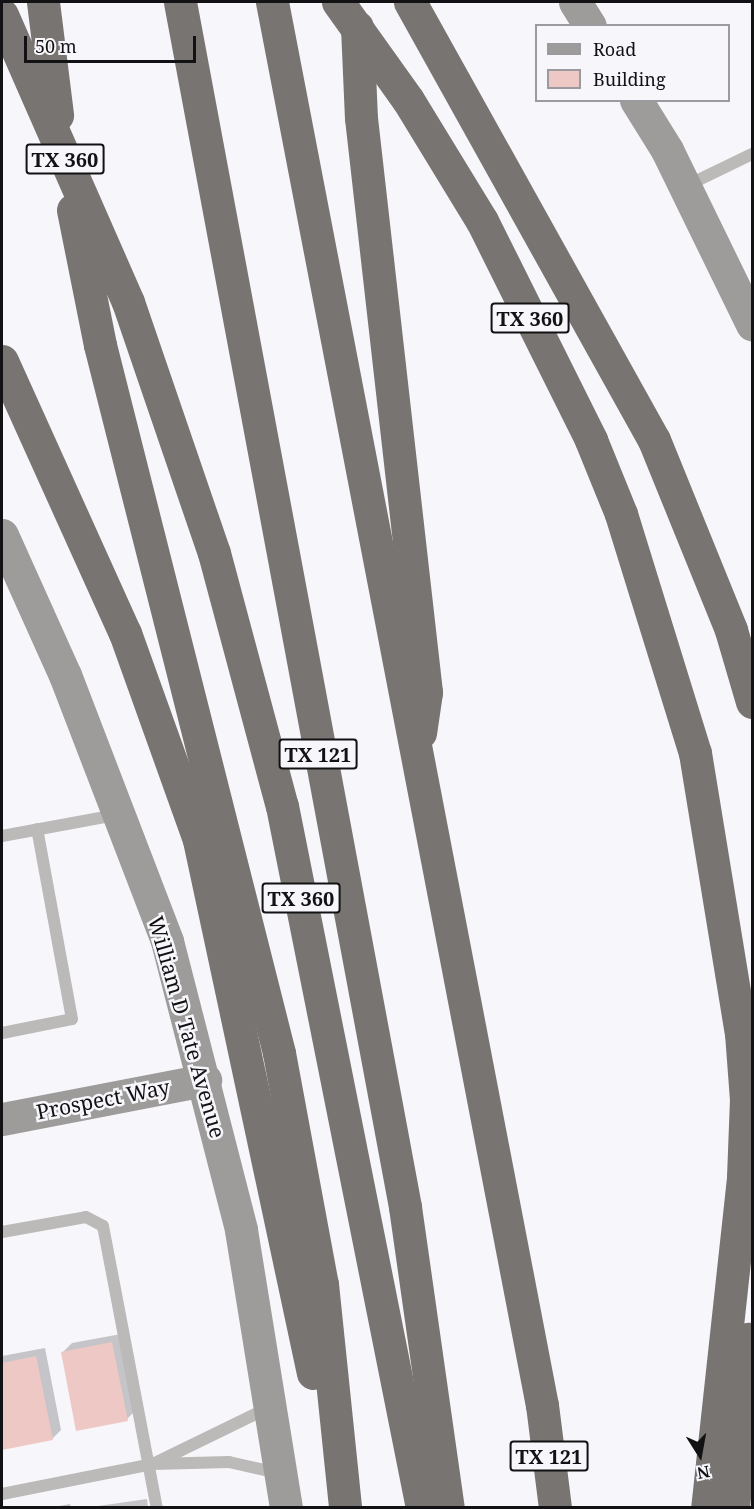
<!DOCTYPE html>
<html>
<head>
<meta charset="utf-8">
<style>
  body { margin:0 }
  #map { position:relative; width:754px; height:1509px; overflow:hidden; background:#f7f6fa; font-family:"Noto Serif",serif }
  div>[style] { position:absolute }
  .shadow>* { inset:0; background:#0003 }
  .building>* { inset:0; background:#eec8c5 }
  .lane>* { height:12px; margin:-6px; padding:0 6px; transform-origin:6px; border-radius:6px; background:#bbbab9 }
  .secondary>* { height:33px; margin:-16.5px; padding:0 16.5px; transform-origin:16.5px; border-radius:16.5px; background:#9e9c9b }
  .highway>* { height:33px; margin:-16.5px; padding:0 16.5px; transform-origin:16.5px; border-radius:16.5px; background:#787472 }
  span { translate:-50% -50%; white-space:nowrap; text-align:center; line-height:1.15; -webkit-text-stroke:5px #f7f6fa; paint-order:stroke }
  .shield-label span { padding:2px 4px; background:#f7f6fa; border:2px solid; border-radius:4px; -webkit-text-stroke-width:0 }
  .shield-label { font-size:20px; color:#121113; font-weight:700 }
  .street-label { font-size:21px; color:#121113 }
  .frame { position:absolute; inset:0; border:3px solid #121113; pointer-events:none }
  .legend { position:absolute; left:535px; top:24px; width:195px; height:78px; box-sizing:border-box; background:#f7f6fa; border:2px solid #9b9a9e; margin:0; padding:8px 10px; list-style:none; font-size:18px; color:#121113 }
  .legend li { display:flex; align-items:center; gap:12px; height:30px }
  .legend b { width:30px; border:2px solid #9b9a9e }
  .north { position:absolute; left:670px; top:1425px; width:60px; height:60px; -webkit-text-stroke:4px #f7f6fa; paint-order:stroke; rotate:169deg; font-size:16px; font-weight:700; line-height:24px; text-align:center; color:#121113 }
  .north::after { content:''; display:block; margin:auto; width:21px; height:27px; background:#121113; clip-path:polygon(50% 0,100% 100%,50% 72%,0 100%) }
  .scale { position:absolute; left:24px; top:36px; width:172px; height:27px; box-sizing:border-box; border:3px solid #121113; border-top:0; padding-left:8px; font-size:18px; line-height:21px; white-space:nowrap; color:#121113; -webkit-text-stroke:4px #f7f6fa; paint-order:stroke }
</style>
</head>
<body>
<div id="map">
  <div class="shadow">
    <i style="clip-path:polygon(121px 1334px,136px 1410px,127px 1419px,63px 1352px,72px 1343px)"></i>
    <i style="clip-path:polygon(45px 1348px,61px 1430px,52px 1439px,3px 1448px,2px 1356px)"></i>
    <i style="clip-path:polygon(147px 1499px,148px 1508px,97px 1508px,98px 1506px)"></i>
    <i style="clip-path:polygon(70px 1504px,71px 1508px,48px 1508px)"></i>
  </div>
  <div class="building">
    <i style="clip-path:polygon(112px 1342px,128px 1421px,76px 1431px,61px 1352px)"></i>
    <i style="clip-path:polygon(36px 1356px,53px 1440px,2px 1450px,2px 1363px)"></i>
  </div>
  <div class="lane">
    <i style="left:686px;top:186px;width:73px;rotate:-25.9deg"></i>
    <i style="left:2px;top:836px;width:115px;rotate:-10.5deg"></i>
    <i style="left:2px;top:1033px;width:71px;rotate:-11.3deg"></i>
    <i style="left:72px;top:1019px;width:193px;rotate:-100.4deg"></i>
    <i style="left:2px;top:1232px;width:85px;rotate:-10.1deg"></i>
    <i style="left:86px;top:1217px;width:19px;rotate:28deg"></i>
    <i style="left:103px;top:1226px;width:287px;rotate:79.2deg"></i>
    <i style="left:155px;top:1463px;width:126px;rotate:-26deg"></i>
    <i style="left:2px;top:1494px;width:153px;rotate:-11.3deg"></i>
    <i style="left:152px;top:1464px;width:77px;rotate:-1.5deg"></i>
    <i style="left:229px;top:1462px;width:50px;rotate:12.7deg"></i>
  </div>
  <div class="secondary">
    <i style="left:575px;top:2px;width:28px;rotate:58deg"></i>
    <i style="left:636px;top:100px;width:59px;rotate:58.2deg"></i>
    <i style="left:667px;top:150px;width:194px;rotate:64deg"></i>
    <i style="left:2px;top:535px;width:154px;rotate:65.8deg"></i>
    <i style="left:65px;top:675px;width:285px;rotate:69deg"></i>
    <i style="left:167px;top:941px;width:298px;rotate:75.6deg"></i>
    <i style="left:241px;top:1230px;width:282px;rotate:80.8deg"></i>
    <i style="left:2px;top:1119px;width:207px;rotate:-10.9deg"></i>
  </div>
  <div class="highway">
    <i style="left:43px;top:2px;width:114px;rotate:82.9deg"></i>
    <i style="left:180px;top:2px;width:1226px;rotate:79.42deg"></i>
    <i style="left:405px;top:1207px;width:304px;rotate:81.9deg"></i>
    <i style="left:272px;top:2px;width:1429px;rotate:79.11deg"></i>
    <i style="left:542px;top:1405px;width:104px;rotate:82.8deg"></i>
    <i style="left:338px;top:2px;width:120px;rotate:54.5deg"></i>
    <i style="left:408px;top:100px;width:142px;rotate:58.6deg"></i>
    <i style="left:482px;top:221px;width:245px;rotate:63.5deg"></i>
    <i style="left:591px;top:440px;width:80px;rotate:67.9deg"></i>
    <i style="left:621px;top:514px;width:250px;rotate:72.8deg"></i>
    <i style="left:695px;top:753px;width:284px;rotate:80.7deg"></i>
    <i style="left:741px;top:1033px;width:66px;rotate:85.7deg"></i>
    <i style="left:746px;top:1099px;width:79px;rotate:92.2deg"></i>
    <i style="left:743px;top:1178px;width:332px;rotate:96.2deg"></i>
    <i style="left:410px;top:2px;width:501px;rotate:60.88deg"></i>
    <i style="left:654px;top:440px;width:205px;rotate:67.9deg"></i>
    <i style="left:731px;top:630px;width:75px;rotate:73.7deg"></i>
    <i style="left:2px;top:15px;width:313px;rotate:66.3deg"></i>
    <i style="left:128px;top:302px;width:265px;rotate:71.1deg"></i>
    <i style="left:214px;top:553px;width:262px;rotate:75deg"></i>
    <i style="left:282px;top:806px;width:716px;rotate:78.72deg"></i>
    <i style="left:357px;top:27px;width:91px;rotate:87.5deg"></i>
    <i style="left:361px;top:118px;width:578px;rotate:83.54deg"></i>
    <i style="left:426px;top:692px;width:41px;rotate:98.3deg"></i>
    <i style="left:73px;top:210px;width:138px;rotate:78.7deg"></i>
    <i style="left:100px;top:345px;width:730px;rotate:75.81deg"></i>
    <i style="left:279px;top:1053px;width:235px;rotate:79.5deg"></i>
    <i style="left:322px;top:1284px;width:225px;rotate:84.1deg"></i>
    <i style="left:2px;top:361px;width:299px;rotate:65.7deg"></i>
    <i style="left:125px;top:633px;width:220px;rotate:70.3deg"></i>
    <i style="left:199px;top:840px;width:545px;rotate:77.93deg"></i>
    <i style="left:733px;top:1508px;width:170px;rotate:-84.9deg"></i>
  </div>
  <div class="shield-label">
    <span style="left:65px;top:159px">TX 360</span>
    <span style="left:530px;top:318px">TX 360</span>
    <span style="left:318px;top:754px">TX 121</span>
    <span style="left:301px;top:898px">TX 360</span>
    <span style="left:549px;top:1456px">TX 121</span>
  </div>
  <div class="street-label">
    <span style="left:187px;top:1027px;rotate:74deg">William D Tate Avenue</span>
    <span style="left:103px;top:1099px;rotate:-11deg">Prospect Way</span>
  </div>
  <div class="frame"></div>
  <ul class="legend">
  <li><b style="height:8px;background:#9e9c9b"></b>Road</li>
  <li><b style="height:16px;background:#eec8c5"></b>Building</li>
  </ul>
  <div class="north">N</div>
  <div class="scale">50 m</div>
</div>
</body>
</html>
